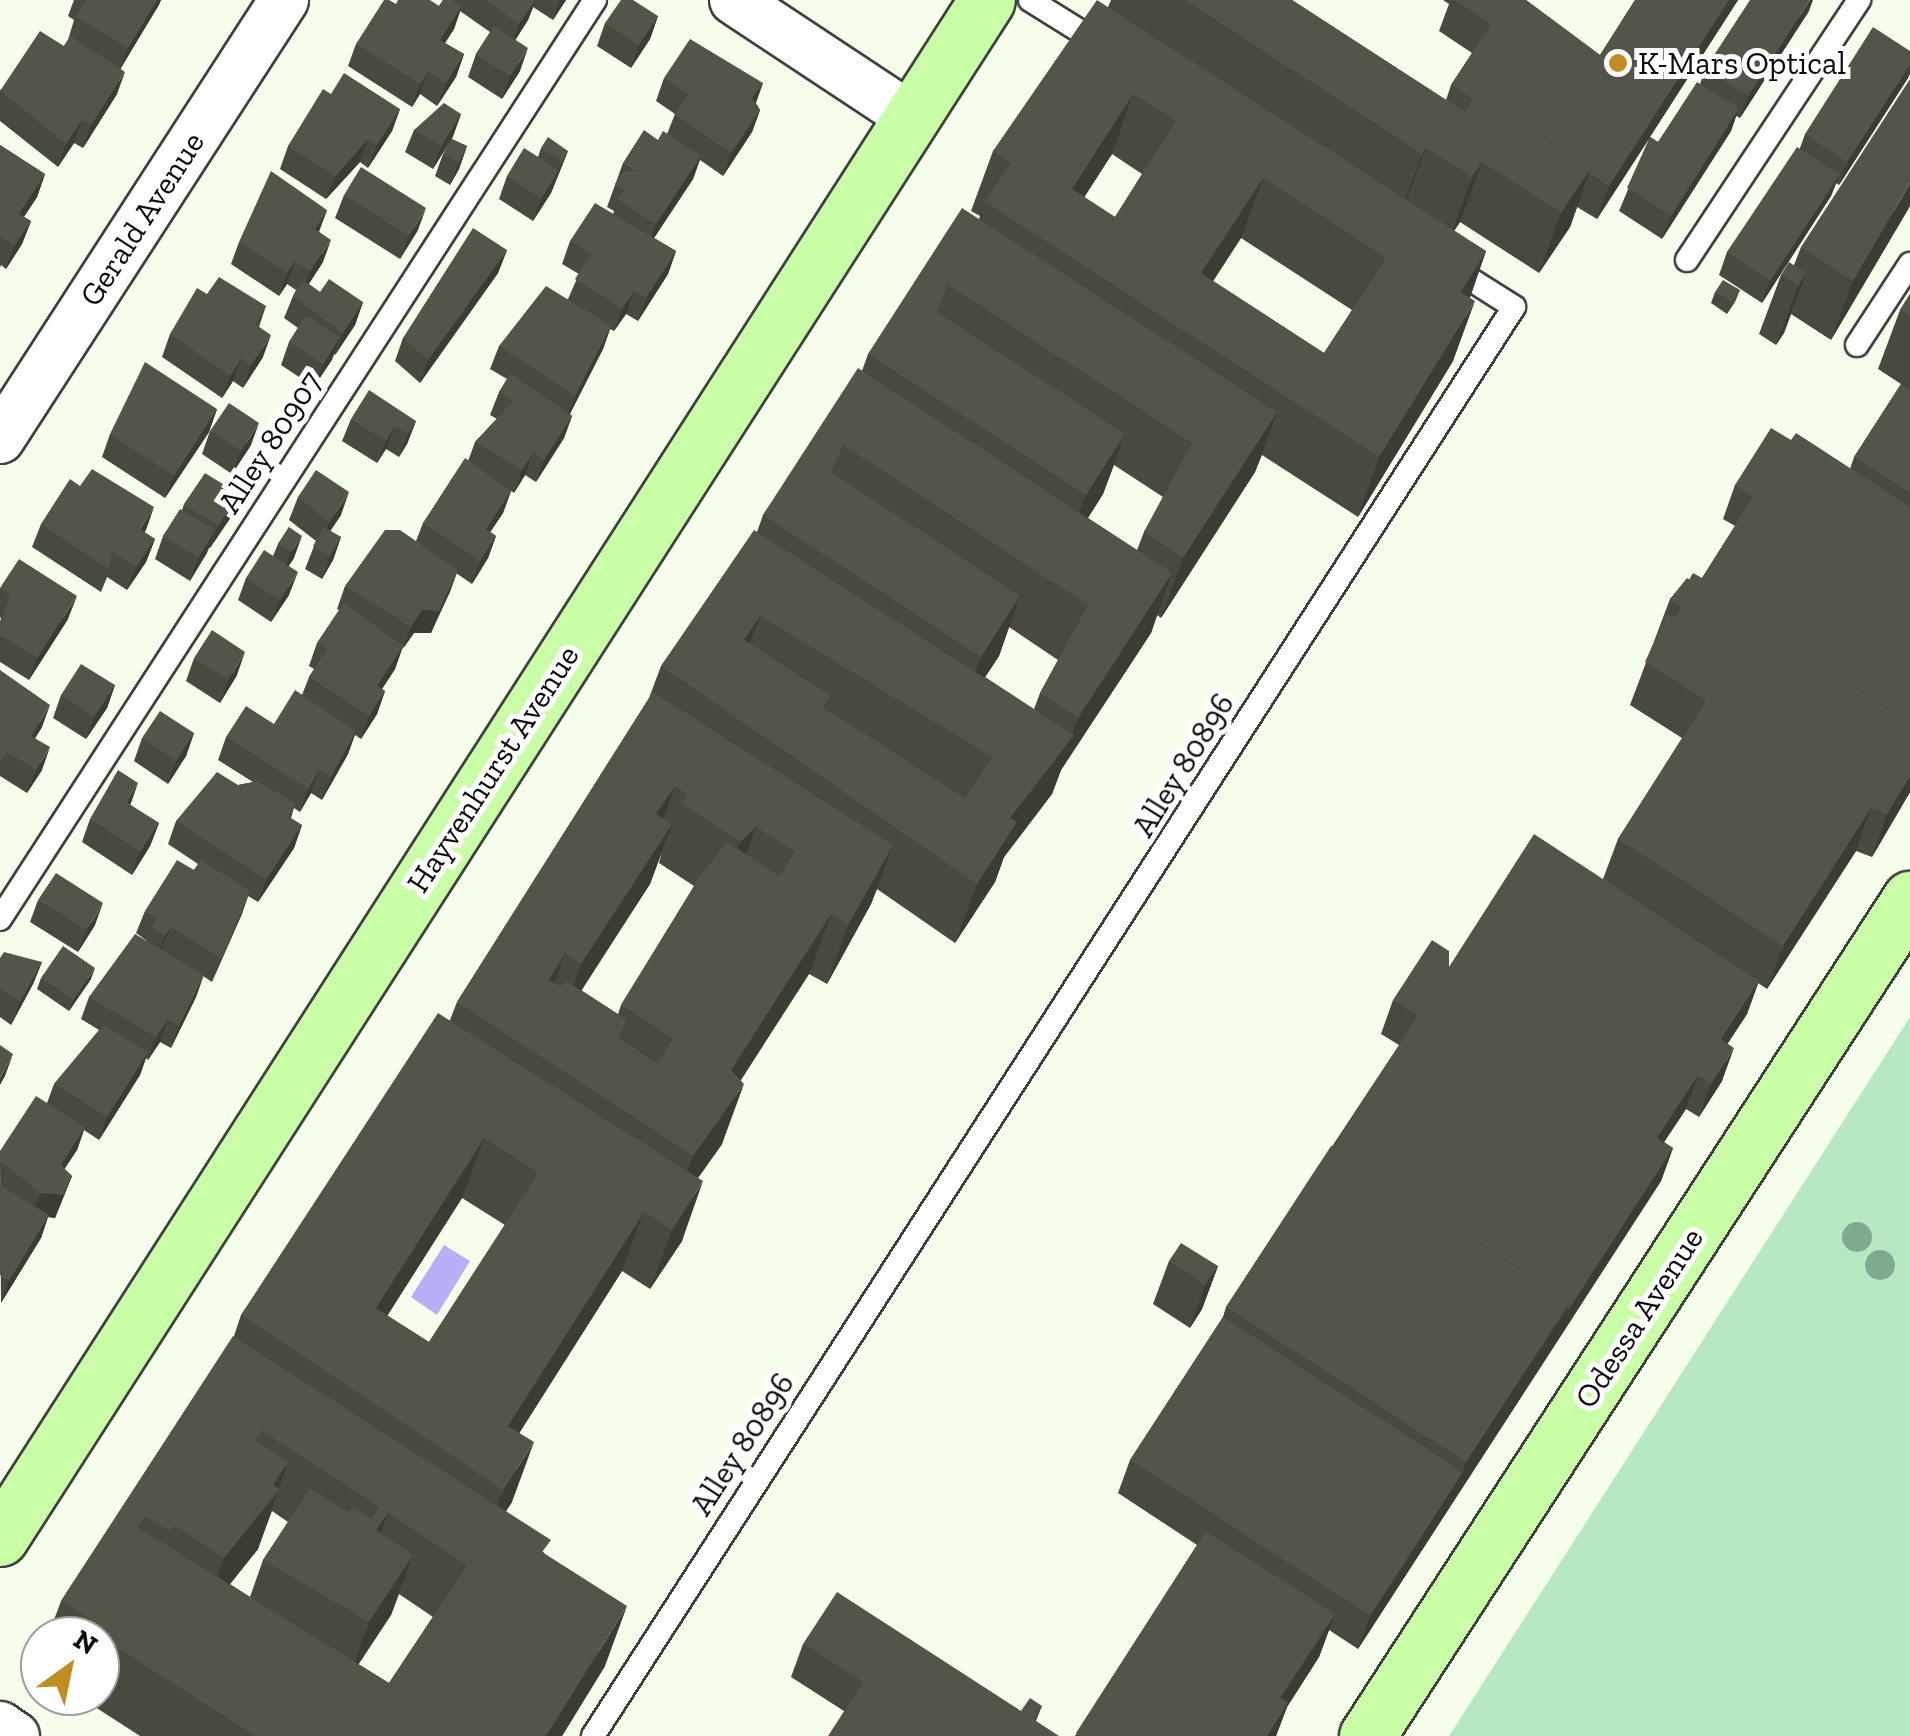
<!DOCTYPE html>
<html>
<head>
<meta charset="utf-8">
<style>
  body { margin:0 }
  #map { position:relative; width:1910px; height:1736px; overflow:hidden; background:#f5ffec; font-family:"Zilla Slab",serif }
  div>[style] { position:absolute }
  .green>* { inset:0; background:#b6e9c1 }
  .water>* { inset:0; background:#b8b0f7 }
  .roads { filter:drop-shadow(2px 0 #404040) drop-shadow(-2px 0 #404040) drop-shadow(0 2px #404040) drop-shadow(0 -2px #404040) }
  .lane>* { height:22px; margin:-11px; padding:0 11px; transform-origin:11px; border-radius:11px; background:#fff }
  .street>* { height:48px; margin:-24px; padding:0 24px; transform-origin:24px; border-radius:24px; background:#fff }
  .secondary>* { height:55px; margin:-27.5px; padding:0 27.5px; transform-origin:27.5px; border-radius:27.5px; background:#c8ffa7 }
  .trees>* { width:30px; height:30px; margin:-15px; border-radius:50%; background:#7eaa8f }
  .wall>* { inset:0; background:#48493f }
  .shaded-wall>* { inset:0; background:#3b3c33 }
  .building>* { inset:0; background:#545549 }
  .dots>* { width:28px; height:28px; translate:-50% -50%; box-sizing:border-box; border:5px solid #fff; border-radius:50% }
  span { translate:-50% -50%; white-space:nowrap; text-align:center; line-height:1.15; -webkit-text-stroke:10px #fff; paint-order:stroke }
  .poi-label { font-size:32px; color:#0d0d0d }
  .left { translate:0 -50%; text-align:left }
  .street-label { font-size:32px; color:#0d0d0d }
  .north { position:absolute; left:20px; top:1616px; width:100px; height:100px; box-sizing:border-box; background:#fff; border:2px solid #9e9e9e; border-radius:50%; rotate:33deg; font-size:28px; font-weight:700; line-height:40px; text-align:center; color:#0d0d0d }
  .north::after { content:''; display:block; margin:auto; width:35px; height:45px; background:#be8e23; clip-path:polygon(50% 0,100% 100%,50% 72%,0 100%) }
</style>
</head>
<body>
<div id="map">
  <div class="green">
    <i style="clip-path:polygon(1910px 1017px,1910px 1736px,1449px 1736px,1776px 1226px)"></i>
  </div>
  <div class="water">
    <i style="clip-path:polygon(444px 1245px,470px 1261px,437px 1315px,411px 1297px)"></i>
  </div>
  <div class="roads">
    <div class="lane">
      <i style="left:1030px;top:0;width:81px;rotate:31.9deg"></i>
      <i style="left:1687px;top:260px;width:312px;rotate:-56.5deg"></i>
      <i style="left:1857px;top:345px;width:97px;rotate:-56.8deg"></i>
      <i style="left:0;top:919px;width:1095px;rotate:-57.08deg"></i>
      <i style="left:593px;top:1736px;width:1700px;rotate:-57.2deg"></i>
      <i style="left:1514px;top:307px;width:75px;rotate:-147.6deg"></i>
    </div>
    <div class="street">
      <i style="left:734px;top:0;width:212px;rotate:33.5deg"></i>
      <i style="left:0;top:439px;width:523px;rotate:-57.1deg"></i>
      <i style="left:0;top:1726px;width:18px;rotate:34deg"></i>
    </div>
    <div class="secondary">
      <i style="left:0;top:1538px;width:1827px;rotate:-57.31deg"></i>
      <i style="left:1367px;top:1736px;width:998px;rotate:-57.03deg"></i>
    </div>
  </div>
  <div class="trees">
    <i style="left:1857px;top:1237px"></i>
    <i style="left:1880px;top:1265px"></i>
  </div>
  <div class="wall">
    <i style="clip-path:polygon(74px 0,161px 0,121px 68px,117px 94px,83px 148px,74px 143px,58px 167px,0 121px,0 90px,64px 46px,68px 40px,74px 20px,68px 16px)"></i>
    <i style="clip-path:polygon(443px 0,566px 0,553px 20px,533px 7px,528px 20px,515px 40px,520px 71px,502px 99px,468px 77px,476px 54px,490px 32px,460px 11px,454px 29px,445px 43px,464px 54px,456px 77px,437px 106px,420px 94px,412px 107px,348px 66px,356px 44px,396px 4px,439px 6px)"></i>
    <i style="clip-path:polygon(evenodd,1111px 0,1292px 0,1446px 100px,1451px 85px,1472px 53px,1439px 31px,1449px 4px,1443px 0,1526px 0,1600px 55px,1635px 0,1738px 0,1650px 137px,1658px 142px,1700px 84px,1705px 69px,1809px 11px,1740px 118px,1736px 116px,1731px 131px,1662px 239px,1619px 211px,1649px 139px,1597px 219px,1577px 207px,1570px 227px,1539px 273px,1460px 222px,1454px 231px,1486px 251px,1470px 298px,1453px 361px,1358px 517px,1262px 455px,1255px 472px,1161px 618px,1157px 615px,1151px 633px,1061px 770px,1052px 794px,1004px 857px,995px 882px,955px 943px,877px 889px,871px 904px,827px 984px,809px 974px,740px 1080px,722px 1144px,698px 1178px,682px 1241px,650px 1289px,622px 1271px,519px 1433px,512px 1502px,506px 1511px,545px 1554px,605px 1666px,562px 1736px,140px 1736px,78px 1696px,100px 1696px,100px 1636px,48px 1636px,61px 1601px,234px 1336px,241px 1315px,450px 1020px,457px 1002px,649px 698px,661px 666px,757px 532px,763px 515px,862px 371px,868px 354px,979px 219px,980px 216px,971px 211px,993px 151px,1108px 7px,1111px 0,1112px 154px,1142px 174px,1115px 217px,1084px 197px,1112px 154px,1111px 0,1241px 238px,1352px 310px,1324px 353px,1213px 281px,1241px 238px,1111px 0,1114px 465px,1163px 497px,1144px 532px,1137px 550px,1088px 518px,1103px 494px,1114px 465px,1111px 0,1009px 627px,1058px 660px,1040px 693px,1034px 709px,985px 677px,999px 656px,1009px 627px,1111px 0,662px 852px,659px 863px,694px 886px,621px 1005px,618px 1014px,581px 990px,650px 884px,662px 852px,1111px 0,462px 1198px,505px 1225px,429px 1342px,387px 1316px,462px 1198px,1111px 0,272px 1511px,288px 1522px,263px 1560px,250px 1597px,230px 1584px,258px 1549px,272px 1511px,1111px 0,399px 1594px,433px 1617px,389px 1683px,358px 1664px,391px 1615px,399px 1594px)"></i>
    <i style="clip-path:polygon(658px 16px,650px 39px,631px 68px,597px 46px,605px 23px)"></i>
    <i style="clip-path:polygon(1910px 51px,1910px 74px,1908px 78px,1839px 185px,1836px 183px,1831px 196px,1762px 303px,1719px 275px,1727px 252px,1800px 148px,1805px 134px)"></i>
    <i style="clip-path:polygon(664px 78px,763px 83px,756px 103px,760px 110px,752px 132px,723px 176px,700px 160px,693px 179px,654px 238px,676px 251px,668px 274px,638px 321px,626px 314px,614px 331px,610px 329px,603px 349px,570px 414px,572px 416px,564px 438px,536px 482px,525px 475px,514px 493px,511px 491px,503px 513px,490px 532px,496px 536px,488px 558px,472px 584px,456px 573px,431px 633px,414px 633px,402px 649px,395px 669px,382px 689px,385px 691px,377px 714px,361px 739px,355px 735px,348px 754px,322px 800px,311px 793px,300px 812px,294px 808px,291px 818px,302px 825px,294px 848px,258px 902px,248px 896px,212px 982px,203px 976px,196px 997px,171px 1048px,160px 1042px,148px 1060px,146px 1058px,140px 1075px,99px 1140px,84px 1130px,77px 1150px,64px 1169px,72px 1176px,55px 1218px,48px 1217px,41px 1238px,1px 1303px,0 1161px,47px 1103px,54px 1084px,99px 1030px,81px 1019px,89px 997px,147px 941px,136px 933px,145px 911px,194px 870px,198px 864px,168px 844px,176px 821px,238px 785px,253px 782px,218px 760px,226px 737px,274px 724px,302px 695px,309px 677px,314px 669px,309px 666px,317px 643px,339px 610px,337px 609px,345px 586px,416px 541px,423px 523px,468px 461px,475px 442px,497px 419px,490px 415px,499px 392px,507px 379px,490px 369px,499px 346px,568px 299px,579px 274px,562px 264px,570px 241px,613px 214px,614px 211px,607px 207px,623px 163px,667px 134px,675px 114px,656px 101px)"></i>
    <i style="clip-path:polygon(331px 94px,400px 109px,392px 131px,368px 168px,360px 162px,326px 199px,280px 169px,288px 146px)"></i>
    <i style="clip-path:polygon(461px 114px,452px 139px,467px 146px,459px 169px,450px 185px,435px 176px,443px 154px,449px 143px,433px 169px,405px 152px,414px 130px)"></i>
    <i style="clip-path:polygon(0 145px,45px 174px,37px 197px,24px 217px,31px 221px,22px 244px,6px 269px,1px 265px,0 268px)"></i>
    <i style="clip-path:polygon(541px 148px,568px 151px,551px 193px,533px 221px,499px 199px,507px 176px,538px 157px)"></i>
    <i style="clip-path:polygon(344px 195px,418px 230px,400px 259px,335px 218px)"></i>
    <i style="clip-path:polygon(1910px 206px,1831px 340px,1791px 314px,1784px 333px,1776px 345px,1759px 334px,1781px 275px,1794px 265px,1801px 247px)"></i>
    <i style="clip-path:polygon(327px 210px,319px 232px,323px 262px,309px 284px,320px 292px,363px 302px,355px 325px,335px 355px,334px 354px,314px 387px,281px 365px,289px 342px,298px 328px,284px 318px,293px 296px,296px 290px,287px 284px,279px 296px,231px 264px,239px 242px)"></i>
    <i style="clip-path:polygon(507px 250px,498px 273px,420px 383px,395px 361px,403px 338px)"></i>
    <i style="clip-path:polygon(1740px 290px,1735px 302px,1727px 314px,1711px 303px,1715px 292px)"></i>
    <i style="clip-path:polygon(207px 294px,266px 306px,259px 327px,263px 357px,243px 388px,233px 381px,222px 398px,162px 357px,170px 334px)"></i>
    <i style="clip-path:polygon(1910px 294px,1910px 792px,1872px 857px,1856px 851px,1767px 989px,1758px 983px,1747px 1014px,1728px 1043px,1722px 1081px,1699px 1117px,1686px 1109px,1664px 1142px,1673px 1148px,1661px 1181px,1358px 1649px,1329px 1630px,1319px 1657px,1287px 1707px,1276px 1736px,1075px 1736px,1197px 1545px,1118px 1493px,1130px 1460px,1223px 1317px,1226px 1307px,1399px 1045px,1381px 1034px,1393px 1000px,1449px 967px,1603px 879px,1618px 839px,1682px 738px,1630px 705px,1670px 599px,1689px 580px,1702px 578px,1735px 526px,1723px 519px,1735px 485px,1791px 440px,1850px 469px,1854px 457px,1901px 384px,1878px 369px,1900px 310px)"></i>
    <i style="clip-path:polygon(217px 409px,209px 432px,165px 498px,102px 457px,110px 434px)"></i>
    <i style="clip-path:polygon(351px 419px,416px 421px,407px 444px,399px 457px,386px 449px,377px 463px,342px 441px)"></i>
    <i style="clip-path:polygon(210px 431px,251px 445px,232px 474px,202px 454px)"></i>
    <i style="clip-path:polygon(298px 497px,341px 515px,330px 531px,341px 537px,333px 560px,322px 579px,305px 569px,316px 541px,289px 520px)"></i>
    <i style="clip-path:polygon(184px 504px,231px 517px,210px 548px,209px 548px,190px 581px,155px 559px,163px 536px,182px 510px)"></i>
    <i style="clip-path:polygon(41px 524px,146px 530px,144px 532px,155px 539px,146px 562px,127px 590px,107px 577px,101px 592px,32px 547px)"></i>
    <i style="clip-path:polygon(289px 527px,294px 558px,288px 566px,289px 595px,271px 622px,238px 600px,246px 578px,273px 556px,278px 544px)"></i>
    <i style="clip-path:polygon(0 588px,68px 619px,29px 680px,0 662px,0 622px,1px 618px,0 617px)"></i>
    <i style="clip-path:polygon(194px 658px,237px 675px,220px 703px,186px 681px)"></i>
    <i style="clip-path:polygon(0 670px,42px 727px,35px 738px,42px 770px,27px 793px,0 776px)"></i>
    <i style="clip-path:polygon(115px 685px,107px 708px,86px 739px,53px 718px,61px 695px)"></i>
    <i style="clip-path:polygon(194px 733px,186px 756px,168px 784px,134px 761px,142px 738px)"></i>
    <i style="clip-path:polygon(130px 805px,159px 823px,150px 846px,132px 875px,82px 842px,90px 819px)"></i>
    <i style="clip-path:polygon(38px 900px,95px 925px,78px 952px,30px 922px)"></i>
    <i style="clip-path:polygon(0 958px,42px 962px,33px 984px,11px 1025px,0 1017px)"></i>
    <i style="clip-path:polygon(41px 978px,91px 979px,69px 1011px,37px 989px)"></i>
    <i style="clip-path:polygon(1169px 1261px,1218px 1266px,1202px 1309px,1190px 1328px,1153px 1304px)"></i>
    <i style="clip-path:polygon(803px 1644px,1021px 1711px,1042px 1706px,1036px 1721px,844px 1711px,791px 1677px)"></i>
  </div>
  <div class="shaded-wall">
    <i style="clip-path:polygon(157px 0,161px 0,159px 5px,119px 71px,128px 48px)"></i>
    <i style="clip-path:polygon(536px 0,528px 20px,511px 47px,519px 24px)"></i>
    <i style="clip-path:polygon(560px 0,566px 0,553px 20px)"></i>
    <i style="clip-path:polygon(1729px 0,1738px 0,1597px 219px,1609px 186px)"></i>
    <i style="clip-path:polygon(1810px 0,1813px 0,1809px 11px,1740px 118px,1748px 96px)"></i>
    <i style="clip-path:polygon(462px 6px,454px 29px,432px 63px,440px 40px)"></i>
    <i style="clip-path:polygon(658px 16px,650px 39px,631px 68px,639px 45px)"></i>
    <i style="clip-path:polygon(528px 48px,520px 71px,502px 99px,510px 76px)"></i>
    <i style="clip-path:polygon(464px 54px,456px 77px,437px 106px,446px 83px)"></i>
    <i style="clip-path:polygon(1910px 65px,1908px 78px,1839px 185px,1847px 162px)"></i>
    <i style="clip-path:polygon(125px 72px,117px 94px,83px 148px,91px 125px)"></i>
    <i style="clip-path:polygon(428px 72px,420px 94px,412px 107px,420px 84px)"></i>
    <i style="clip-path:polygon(763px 83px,754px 106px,752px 98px)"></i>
    <i style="clip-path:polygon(1133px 94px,1112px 154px,1053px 246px,1072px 189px)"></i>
    <i style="clip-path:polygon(1739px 108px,1731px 131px,1662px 239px,1671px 216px)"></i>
    <i style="clip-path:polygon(400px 109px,392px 131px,368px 168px,377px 145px)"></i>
    <i style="clip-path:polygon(760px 110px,752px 132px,723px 176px,731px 153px)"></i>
    <i style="clip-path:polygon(461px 114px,453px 136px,433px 169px,441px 146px)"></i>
    <i style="clip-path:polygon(82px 120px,74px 143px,58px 167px,66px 144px)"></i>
    <i style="clip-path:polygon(368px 139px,360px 162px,326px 199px,335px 177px)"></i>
    <i style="clip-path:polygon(467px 146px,459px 169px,450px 185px,459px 162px)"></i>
    <i style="clip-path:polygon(1426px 148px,1404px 207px,1400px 214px,1422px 154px)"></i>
    <i style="clip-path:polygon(568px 151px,551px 193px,533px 221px,541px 199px,558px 171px)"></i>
    <i style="clip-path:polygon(701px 156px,693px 179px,648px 247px,656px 224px)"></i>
    <i style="clip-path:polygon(1482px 162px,1460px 222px,1450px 237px,1472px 177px)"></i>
    <i style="clip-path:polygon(1591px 168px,1570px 227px,1539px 273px,1561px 213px)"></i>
    <i style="clip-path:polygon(45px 174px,37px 197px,11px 236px,19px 214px)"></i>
    <i style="clip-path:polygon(1840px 174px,1831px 196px,1762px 303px,1770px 281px)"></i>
    <i style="clip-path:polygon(1263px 178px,1241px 238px,1182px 329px,1201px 273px)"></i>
    <i style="clip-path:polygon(1910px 183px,1910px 206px,1831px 340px,1853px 281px)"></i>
    <i style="clip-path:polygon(426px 208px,418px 230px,400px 259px,409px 236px)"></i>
    <i style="clip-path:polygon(327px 210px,318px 233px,315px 229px)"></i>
    <i style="clip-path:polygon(31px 221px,22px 244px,6px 269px,14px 246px)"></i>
    <i style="clip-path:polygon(331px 240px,323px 262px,302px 294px,310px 271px)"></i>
    <i style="clip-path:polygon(507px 250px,498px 273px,420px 383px,428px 360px)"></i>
    <i style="clip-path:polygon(676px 251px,668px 274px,638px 321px,646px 298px)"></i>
    <i style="clip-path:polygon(1486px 251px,1465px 311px,1461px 292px)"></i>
    <i style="clip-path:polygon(295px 261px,287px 284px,279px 296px,287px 273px)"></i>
    <i style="clip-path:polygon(1806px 273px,1784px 333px,1776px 345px,1798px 286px)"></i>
    <i style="clip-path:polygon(634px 291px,626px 314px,614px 331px,622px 309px)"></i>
    <i style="clip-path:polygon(1475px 301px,1453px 361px,1358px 517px,1379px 457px)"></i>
    <i style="clip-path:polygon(363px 302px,355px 325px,335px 355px,343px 333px)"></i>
    <i style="clip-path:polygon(611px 326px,603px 349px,567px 419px,575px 396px)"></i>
    <i style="clip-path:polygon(271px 335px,263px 357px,243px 388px,251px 365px)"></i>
    <i style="clip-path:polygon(340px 337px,332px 360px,314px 387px,323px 364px)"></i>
    <i style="clip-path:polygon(241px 359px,233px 381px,222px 398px,230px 376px)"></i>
    <i style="clip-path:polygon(217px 409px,209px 432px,165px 498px,174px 476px)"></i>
    <i style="clip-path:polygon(1277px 412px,1255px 472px,1161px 618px,1183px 558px)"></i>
    <i style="clip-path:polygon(572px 416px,564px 438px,536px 482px,544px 460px)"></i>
    <i style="clip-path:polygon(416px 421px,407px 444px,399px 457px,408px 434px)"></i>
    <i style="clip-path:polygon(259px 423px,251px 445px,232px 474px,241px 451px)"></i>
    <i style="clip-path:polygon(394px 426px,386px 449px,377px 463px,386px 441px)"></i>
    <i style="clip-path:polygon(1125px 434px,1103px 494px,1064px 555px,1086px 495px)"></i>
    <i style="clip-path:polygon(533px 453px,525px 475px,514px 493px,522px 470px)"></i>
    <i style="clip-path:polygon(511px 491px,503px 513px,477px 552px,486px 529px)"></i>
    <i style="clip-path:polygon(349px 492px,341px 515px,321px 545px,329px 523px)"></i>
    <i style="clip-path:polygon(239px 494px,231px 517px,210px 548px,218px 526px)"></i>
    <i style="clip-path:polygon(154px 507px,146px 530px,131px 552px,140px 529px)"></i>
    <i style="clip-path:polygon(215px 530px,207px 553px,190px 581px,198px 558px)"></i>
    <i style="clip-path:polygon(302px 536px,294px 558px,283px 575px,291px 552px)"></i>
    <i style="clip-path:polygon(496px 536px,488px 558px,472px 584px,480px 561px)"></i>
    <i style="clip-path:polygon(341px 537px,333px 560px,322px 579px,330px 556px)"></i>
    <i style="clip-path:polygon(155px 539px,146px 562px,127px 590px,136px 567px)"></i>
    <i style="clip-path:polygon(458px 570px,450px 592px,431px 633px,414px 633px,403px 649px,411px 627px,422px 610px)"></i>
    <i style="clip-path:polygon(298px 572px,289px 595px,271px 622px,280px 600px)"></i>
    <i style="clip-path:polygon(1172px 573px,1151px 633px,1061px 770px,1052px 794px,1004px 857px,995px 882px,955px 943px,977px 884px,1010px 818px,1070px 740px,1078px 718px)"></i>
    <i style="clip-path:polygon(77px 596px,68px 619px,29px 680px,37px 658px)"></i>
    <i style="clip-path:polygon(1020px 596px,999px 656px,959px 717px,981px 657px)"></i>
    <i style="clip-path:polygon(760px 616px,738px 676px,744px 640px)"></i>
    <i style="clip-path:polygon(403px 646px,395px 669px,369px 709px,377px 686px)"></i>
    <i style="clip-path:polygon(245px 652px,237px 675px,220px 703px,228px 680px)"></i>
    <i style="clip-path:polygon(115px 685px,107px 708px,86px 739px,94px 717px)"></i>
    <i style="clip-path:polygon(385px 691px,377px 714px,361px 739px,369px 716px)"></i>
    <i style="clip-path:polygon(50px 705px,42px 727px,23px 758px,31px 736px)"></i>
    <i style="clip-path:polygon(356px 731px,348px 754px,322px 800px,331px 777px)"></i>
    <i style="clip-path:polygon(194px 733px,186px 756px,168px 784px,176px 761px)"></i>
    <i style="clip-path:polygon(50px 747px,42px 770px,27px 793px,36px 770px)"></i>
    <i style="clip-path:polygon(319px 770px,311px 793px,300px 812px,308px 789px)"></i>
    <i style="clip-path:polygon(1910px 776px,1910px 792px,1872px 857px,1887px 814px)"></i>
    <i style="clip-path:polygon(138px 783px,130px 806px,126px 802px)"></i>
    <i style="clip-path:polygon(675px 786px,653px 846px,656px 814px)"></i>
    <i style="clip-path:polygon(1871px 808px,1856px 851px,1767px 989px,1783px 946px)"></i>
    <i style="clip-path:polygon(159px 823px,150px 846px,132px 875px,140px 852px)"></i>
    <i style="clip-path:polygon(672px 824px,650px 884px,560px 1024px,581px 964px)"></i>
    <i style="clip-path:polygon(302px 825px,294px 848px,258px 902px,266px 880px)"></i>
    <i style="clip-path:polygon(756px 827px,734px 887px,719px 902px,740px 842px)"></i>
    <i style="clip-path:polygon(893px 845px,871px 904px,827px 984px,848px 925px)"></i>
    <i style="clip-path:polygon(250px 891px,242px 914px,212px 982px,221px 959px)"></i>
    <i style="clip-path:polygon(103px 903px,95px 925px,78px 952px,87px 930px)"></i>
    <i style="clip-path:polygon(831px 914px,809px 974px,709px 1130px,731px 1070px)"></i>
    <i style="clip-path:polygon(171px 927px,162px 949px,156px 959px,165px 936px)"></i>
    <i style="clip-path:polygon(565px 953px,544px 1013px,549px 980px)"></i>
    <i style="clip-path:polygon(42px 962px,33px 984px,11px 1025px,20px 1002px)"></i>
    <i style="clip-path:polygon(95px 968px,91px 979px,69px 1011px,73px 1000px)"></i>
    <i style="clip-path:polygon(204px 975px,196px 997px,171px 1048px,179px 1026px)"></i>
    <i style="clip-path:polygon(1759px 981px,1747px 1014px,1709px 1072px,1721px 1039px)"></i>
    <i style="clip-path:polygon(168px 1019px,160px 1042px,148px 1060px,156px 1037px)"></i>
    <i style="clip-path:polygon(1734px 1048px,1722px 1081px,1699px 1117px,1711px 1084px)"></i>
    <i style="clip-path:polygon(148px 1052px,140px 1075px,99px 1140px,107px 1117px)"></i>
    <i style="clip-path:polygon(13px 1054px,5px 1076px,0 1085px,0 1078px)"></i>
    <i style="clip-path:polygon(1698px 1075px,1686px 1109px,1645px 1171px,1657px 1138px)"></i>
    <i style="clip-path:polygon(744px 1084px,722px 1144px,671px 1216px,693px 1156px)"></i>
    <i style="clip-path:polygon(85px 1127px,77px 1150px,52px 1188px,61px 1165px)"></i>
    <i style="clip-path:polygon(484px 1138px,462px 1198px,354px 1368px,376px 1308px)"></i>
    <i style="clip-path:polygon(1673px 1148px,1661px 1181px,1358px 1649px,1370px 1616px,1463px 1472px,1466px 1462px)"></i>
    <i style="clip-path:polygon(72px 1176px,55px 1218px,48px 1217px,41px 1238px,1px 1303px,40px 1193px)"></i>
    <i style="clip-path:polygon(703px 1181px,682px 1241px,650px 1289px,672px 1230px)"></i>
    <i style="clip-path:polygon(644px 1212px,622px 1271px,489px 1481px,508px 1426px)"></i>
    <i style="clip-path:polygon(1218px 1266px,1202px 1309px,1190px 1328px,1205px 1285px)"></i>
    <i style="clip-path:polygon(534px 1442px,512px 1502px,481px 1550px,503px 1490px)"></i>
    <i style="clip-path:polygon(288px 1462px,258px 1549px,203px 1618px,224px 1558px)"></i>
    <i style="clip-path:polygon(388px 1513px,366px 1573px,376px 1530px)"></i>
    <i style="clip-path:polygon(413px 1555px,391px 1615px,347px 1682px,369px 1622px)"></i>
    <i style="clip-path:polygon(627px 1606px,605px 1666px,562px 1736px,546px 1736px)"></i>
    <i style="clip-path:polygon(1335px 1614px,1319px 1657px,1287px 1707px,1276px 1736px,1266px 1736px,1280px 1698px)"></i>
  </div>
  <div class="building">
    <i style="clip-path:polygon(86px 0,157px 0,128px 48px,76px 17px)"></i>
    <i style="clip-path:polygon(384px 0,389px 0,396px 4px,398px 0,430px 0,439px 6px,443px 0,452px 0,462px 6px,440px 40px,464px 54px,446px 83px,428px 72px,420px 84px,356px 44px)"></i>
    <i style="clip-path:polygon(485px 0,535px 0,519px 24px)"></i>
    <i style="clip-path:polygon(621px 0,633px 0,658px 16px,639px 45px,605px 23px)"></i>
    <i style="clip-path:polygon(evenodd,1097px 0,1486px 251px,1461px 292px,1475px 301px,1379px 457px,985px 202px,1011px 163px,993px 151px,1097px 0,1133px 94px,1176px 121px,1115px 217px,1072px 189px,1133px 94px,1097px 0,1263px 178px,1386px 258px,1324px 353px,1201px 273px,1263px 178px)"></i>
    <i style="clip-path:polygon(1185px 0,1292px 0,1465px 112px,1477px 93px,1591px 168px,1561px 213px,1482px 162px,1472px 177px,1426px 148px,1422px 154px)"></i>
    <i style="clip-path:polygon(1454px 0,1526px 0,1600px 55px,1635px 0,1729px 0,1609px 186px,1589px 173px,1591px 168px,1477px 93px,1473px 99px,1451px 85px,1491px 24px)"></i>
    <i style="clip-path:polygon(1750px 0,1810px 0,1748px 96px,1705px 69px)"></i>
    <i style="clip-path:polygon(494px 26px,528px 48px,510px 76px,476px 54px)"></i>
    <i style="clip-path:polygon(1873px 27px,1910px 51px,1910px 65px,1847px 162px,1805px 134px)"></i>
    <i style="clip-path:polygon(40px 31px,64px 46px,70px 36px,125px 72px,91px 125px,82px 120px,66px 144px,0 91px)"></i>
    <i style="clip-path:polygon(690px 39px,763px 83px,752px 98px,760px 110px,731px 153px,674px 114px,688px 94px,664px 78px)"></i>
    <i style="clip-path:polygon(344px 73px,400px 109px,377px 145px,368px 139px,335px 177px,288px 146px,323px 89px,331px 94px)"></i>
    <i style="clip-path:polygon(1910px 79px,1910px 183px,1853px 281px,1801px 247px)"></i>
    <i style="clip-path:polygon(1697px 82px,1739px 108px,1671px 216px,1627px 188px,1650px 137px,1658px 142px)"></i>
    <i style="clip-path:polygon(444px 103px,461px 114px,441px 146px,414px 130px)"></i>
    <i style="clip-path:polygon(644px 130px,658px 140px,663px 131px,701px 156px,656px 224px,618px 200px,624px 190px,615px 184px,624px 171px,636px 171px,623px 163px)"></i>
    <i style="clip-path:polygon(548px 137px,568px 151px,562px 161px,541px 148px)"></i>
    <i style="clip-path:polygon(451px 139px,467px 146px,459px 162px,443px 154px)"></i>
    <i style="clip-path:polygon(0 145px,45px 174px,19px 214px,31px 221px,14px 246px,0 237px)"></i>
    <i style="clip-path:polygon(1797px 147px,1840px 174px,1770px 281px,1727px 252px)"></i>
    <i style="clip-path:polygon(524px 148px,559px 170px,541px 199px,507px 176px)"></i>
    <i style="clip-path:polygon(361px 167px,426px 208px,409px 236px,344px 195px)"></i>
    <i style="clip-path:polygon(271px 171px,327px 210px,315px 229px,331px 240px,310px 271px,295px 261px,287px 273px,239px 242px)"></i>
    <i style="clip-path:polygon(595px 203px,676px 251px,646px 298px,634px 291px,622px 309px,575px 279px,591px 254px,570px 241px)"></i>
    <i style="clip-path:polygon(962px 208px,1277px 412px,1183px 558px,1144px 532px,1192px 443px,948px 285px,937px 312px,1125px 434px,1086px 495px,868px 354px)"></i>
    <i style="clip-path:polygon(473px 228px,507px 250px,428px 360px,403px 338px)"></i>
    <i style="clip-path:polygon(1789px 262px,1806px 273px,1798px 286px,1781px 275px)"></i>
    <i style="clip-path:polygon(219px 277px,266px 306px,255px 324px,271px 335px,251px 365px,241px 359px,230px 376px,170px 334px,197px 288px,207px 294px)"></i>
    <i style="clip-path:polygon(329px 279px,363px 302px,343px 333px,293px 296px,303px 281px,320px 292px)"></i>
    <i style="clip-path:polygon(1723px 280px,1740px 290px,1732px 302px,1715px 292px)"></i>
    <i style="clip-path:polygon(546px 286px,611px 326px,575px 396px,499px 346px)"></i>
    <i style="clip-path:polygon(1910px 294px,1910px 316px,1900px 310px)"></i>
    <i style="clip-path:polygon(306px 315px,340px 337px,323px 364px,289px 342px)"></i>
    <i style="clip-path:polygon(145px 362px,217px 409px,174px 476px,110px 434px)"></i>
    <i style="clip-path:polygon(858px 368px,1172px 573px,1078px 718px,1040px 693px,1088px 605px,843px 445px,831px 472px,1020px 596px,981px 657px,763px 515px)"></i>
    <i style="clip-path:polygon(511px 373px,572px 416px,544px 460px,533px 453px,522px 470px,475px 442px,513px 401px,499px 392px)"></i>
    <i style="clip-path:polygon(1901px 384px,1910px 390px,1910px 493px,1854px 457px)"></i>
    <i style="clip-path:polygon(369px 390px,416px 421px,408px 434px,394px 426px,386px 441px,351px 419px)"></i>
    <i style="clip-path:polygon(229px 403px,259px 423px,241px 451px,210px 431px)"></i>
    <i style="clip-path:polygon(1771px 428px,1791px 440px,1796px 433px,1910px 507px,1910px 723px,1689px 580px,1693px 573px,1702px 578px,1753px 497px,1735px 485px)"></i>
    <i style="clip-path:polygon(465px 458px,511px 491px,486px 529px,496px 536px,480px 561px,423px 523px)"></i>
    <i style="clip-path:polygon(92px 469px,154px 507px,140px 529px,155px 539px,136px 567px,112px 552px,109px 569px,41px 524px,70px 479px,80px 486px)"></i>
    <i style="clip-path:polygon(316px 470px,349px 492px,329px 523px,298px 497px)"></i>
    <i style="clip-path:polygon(205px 473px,239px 494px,218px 526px,184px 504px)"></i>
    <i style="clip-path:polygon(180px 509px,215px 530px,198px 558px,163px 536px)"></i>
    <i style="clip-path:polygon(289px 527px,302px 536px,291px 552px,278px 544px)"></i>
    <i style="clip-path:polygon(324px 527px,341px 537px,330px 556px,313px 546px)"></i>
    <i style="clip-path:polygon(385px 530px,400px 530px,458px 570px,439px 611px,422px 610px,411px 627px,345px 586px)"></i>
    <i style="clip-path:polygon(evenodd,754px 530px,1074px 735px,1010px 818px,1017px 822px,977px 884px,661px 666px,754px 530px,760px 616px,992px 757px,965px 798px,823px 707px,830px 695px,744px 640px,760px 616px)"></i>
    <i style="clip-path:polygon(264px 550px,298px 572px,280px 600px,246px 578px)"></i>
    <i style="clip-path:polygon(19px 559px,77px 596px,37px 658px,0 635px,0 623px,10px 595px,0 588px)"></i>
    <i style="clip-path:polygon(1687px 578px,1910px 723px,1910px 776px,1887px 814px,1871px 808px,1783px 946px,1618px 839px,1706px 701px,1645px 662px,1667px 614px,1674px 618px,1682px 607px,1670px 599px)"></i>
    <i style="clip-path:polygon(344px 603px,403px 646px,377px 686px,385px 691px,369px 716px,309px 677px,327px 649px,317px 643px)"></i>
    <i style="clip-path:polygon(212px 630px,245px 652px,228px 680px,194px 658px)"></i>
    <i style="clip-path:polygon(81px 664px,115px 685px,94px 717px,61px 695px)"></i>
    <i style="clip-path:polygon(0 670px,50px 705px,31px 736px,50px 747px,36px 770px,7px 752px,0 762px)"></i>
    <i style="clip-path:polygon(295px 690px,356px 731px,331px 777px,319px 770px,308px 789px,226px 737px,246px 706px,274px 724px)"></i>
    <i style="clip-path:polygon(evenodd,653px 692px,893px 845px,848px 925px,831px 914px,731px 1070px,744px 1084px,693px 1156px,457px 1002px,653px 692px,675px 786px,687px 794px,681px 803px,740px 842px,756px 827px,795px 852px,779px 876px,727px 842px,703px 872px,621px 1005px,673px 1039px,657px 1063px,619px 1038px,626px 1020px,565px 980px,561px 987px,549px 980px,565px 953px,581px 964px,672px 824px,656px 814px,675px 786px)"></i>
    <i style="clip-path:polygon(160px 711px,194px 733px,176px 761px,142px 738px)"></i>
    <i style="clip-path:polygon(118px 770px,138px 783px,126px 802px,159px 823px,140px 852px,90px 819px)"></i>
    <i style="clip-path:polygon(217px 772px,238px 785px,258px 781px,296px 804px,288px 817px,302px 825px,266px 880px,176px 821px)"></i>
    <i style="clip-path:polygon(1534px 834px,1759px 981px,1721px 1039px,1734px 1048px,1711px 1084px,1698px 1075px,1657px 1138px,1673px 1148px,1567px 1312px,1570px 1302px,1333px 1148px,1418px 1016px,1393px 1000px,1432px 940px,1449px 951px,1449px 967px)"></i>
    <i style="clip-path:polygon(177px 860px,194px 870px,201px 860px,250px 891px,221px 959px,171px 927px,165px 936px,152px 928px,157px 919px,145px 911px)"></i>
    <i style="clip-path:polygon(56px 873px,103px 903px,87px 930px,38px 900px)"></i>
    <i style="clip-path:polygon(135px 934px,204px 975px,179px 1026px,168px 1019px,156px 1037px,89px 997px)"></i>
    <i style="clip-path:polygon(63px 946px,95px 968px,73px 1000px,41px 978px)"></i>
    <i style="clip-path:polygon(4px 952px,42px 962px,20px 1002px,0 989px,0 958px)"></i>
    <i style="clip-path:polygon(evenodd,438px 1013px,703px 1181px,672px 1230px,644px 1212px,508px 1426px,534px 1442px,503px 1490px,241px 1315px,438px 1013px,484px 1138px,538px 1173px,429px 1342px,376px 1308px,484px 1138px)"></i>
    <i style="clip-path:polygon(104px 1025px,148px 1052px,107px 1117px,54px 1084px)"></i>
    <i style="clip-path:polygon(0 1045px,13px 1054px,0 1078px)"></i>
    <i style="clip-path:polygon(36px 1096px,85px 1127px,61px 1165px,72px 1176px,63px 1195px,40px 1193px,0 1161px,0 1151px)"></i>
    <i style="clip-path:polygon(1331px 1146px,1570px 1302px,1466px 1462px,1226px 1307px)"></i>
    <i style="clip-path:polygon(0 1185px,49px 1215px,9px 1281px,0 1275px)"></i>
    <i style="clip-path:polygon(1181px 1243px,1218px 1266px,1205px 1285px,1169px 1261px)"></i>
    <i style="clip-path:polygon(1223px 1317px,1463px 1472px,1370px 1616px,1130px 1460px)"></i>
    <i style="clip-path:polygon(evenodd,233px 1336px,551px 1540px,542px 1552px,627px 1606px,546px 1736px,255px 1736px,85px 1627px,90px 1619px,61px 1601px,233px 1336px,262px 1431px,379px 1507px,371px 1519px,353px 1507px,349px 1513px,310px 1488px,263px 1560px,369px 1622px,413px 1555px,376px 1530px,388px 1513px,467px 1565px,389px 1683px,137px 1527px,145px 1516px,171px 1532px,175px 1525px,224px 1558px,280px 1489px,273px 1485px,288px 1462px,255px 1440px,262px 1431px)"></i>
    <i style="clip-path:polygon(1206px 1531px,1335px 1614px,1280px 1698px,1288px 1703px,1267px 1736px,1079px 1736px,1076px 1733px)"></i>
    <i style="clip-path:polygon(837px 1592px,1021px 1711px,1030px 1698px,1042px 1706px,1033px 1719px,1059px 1736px,828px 1736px,863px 1682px,803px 1644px)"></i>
  </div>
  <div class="dots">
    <i style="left:1618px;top:63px;background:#be8e23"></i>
  </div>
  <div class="poi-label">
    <span class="left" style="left:1638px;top:63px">K-Mars Optical</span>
  </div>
  <div class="street-label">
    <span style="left:142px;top:219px;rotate:-57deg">Gerald Avenue</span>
    <span style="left:270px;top:442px;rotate:-57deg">Alley 80907</span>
    <span style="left:1183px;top:765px;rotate:-58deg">Alley 80896</span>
    <span style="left:493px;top:769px;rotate:-57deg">Hayvenhurst Avenue</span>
    <span style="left:1639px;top:1318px;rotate:-57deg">Odessa Avenue</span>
    <span style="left:742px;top:1444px;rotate:-57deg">Alley 80896</span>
  </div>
  <div class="north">N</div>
</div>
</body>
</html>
